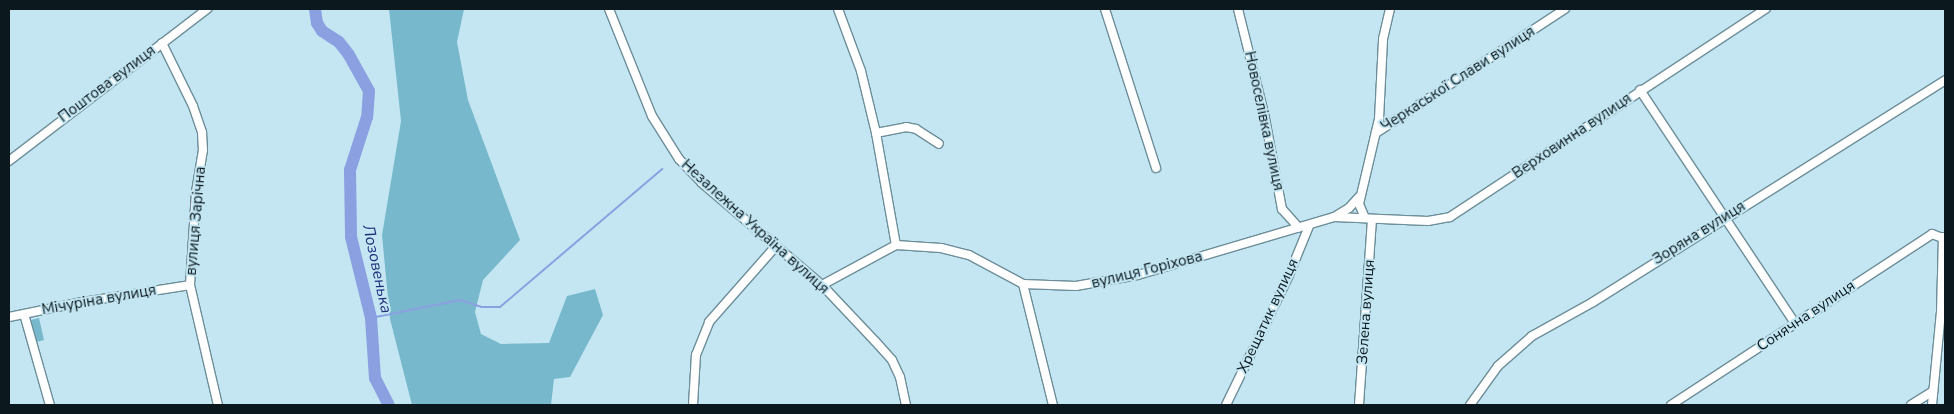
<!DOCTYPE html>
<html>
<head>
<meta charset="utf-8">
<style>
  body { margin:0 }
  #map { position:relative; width:1954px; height:414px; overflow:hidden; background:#c3e6f2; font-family:"Nunito Sans",sans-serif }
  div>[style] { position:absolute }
  .green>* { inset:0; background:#78b8cd }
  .stream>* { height:2px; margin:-1px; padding:0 1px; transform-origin:1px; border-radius:1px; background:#8aa0e1 }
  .river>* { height:12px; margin:-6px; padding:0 6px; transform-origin:6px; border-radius:6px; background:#8aa0e1 }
  .roads { filter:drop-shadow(1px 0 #6d8e99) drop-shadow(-1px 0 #6d8e99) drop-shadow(0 1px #6d8e99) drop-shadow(0 -1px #6d8e99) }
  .minor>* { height:8px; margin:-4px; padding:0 4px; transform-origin:4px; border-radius:4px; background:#fff }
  span { translate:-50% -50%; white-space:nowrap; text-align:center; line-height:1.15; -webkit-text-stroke:4px #c3e6f2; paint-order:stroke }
  .street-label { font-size:15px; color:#0b181d }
  .water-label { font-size:16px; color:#1e2e79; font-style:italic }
  .frame { position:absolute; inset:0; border:10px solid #0b181d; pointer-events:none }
</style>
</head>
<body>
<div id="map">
  <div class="green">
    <i style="clip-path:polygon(389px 9px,464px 9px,457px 42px,468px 100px,520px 240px,483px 280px,475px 312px,481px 334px,501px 344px,549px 343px,567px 296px,595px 289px,603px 315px,570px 377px,554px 379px,551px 405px,412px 405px,390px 319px,382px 235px,401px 121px)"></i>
    <i style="clip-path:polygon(39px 318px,44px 340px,36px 342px,31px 320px)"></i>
  </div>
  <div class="stream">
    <i style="left:371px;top:318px;width:91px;rotate:-11.4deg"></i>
    <i style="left:460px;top:300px;width:22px;rotate:18deg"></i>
    <i style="left:481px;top:307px;width:19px"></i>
    <i style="left:500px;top:307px;width:213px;rotate:-40.4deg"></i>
  </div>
  <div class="river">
    <i style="left:315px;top:9px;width:14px;rotate:82deg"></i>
    <i style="left:317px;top:23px;width:9px;rotate:58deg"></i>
    <i style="left:322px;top:31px;width:20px;rotate:33deg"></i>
    <i style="left:339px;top:42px;width:16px;rotate:52deg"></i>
    <i style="left:349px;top:55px;width:41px;rotate:60.9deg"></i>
    <i style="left:369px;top:91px;width:26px;rotate:94deg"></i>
    <i style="left:367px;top:117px;width:56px;rotate:107.8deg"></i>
    <i style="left:350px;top:170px;width:67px;rotate:89.1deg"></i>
    <i style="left:351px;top:237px;width:83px;rotate:76.1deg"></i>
    <i style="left:371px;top:318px;width:60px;rotate:86.2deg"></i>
    <i style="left:375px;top:378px;width:30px;rotate:63deg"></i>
  </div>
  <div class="roads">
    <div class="minor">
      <i style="left:609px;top:9px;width:115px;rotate:68.1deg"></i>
      <i style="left:652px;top:116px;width:51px;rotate:57.9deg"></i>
      <i style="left:679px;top:159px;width:33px;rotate:46deg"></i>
      <i style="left:702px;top:183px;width:157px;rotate:40.4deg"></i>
      <i style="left:822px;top:285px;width:77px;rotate:46.6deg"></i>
      <i style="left:875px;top:341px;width:25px;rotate:48deg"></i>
      <i style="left:892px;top:360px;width:19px;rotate:65deg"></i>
      <i style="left:900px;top:377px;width:29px;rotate:78deg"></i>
      <i style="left:838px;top:9px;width:66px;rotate:69.6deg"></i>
      <i style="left:861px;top:71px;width:64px;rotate:76.4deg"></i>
      <i style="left:876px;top:133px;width:114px;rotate:79.9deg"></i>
      <i style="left:1105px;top:9px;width:167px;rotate:72.2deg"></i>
      <i style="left:1238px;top:9px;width:107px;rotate:76deg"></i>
      <i style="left:1264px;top:113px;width:98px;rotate:79.4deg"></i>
      <i style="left:1282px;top:209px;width:25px;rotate:48deg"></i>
      <i style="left:162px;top:43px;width:70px;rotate:63.8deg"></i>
      <i style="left:193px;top:106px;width:28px;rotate:71deg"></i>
      <i style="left:202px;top:132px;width:18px;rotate:87deg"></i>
      <i style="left:203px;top:150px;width:43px;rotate:99.5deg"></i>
      <i style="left:196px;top:192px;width:93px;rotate:93.7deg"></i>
      <i style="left:190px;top:285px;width:123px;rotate:76.9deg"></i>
      <i style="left:1640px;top:90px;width:278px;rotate:56.4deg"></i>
      <i style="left:876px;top:133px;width:31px;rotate:-11deg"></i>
      <i style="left:906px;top:127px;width:10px;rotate:11deg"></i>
      <i style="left:916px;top:129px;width:27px;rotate:33deg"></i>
      <i style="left:1376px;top:133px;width:226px;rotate:-33.3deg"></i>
      <i style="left:9px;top:161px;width:250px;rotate:-37.5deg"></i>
      <i style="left:1336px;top:216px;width:15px;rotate:-32deg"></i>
      <i style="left:1349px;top:208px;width:15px;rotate:-48deg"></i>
      <i style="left:1365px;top:218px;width:15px;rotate:-113deg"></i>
      <i style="left:1359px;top:204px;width:87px;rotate:-76.8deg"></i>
      <i style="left:1379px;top:119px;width:80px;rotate:-87.1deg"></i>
      <i style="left:1383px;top:39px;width:31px;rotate:-77deg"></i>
      <i style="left:1023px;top:284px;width:125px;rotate:76.1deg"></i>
      <i style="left:822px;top:285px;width:84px;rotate:-28.4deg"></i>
      <i style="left:896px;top:245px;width:45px;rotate:3.8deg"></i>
      <i style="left:941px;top:248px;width:29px;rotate:14deg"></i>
      <i style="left:969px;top:255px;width:61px;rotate:28.2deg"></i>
      <i style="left:1023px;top:284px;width:53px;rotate:2.2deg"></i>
      <i style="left:1076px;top:286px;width:63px;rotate:-10.1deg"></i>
      <i style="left:1138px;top:275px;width:204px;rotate:-16.5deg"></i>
      <i style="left:1334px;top:217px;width:94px;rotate:2.4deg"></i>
      <i style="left:1428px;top:221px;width:22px;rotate:-10deg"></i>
      <i style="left:1450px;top:217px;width:378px;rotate:-33.4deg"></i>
      <i style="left:24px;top:314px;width:95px;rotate:74.1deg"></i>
      <i style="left:9px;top:317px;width:75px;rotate:-11.6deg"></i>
      <i style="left:82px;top:302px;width:109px;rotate:-8.9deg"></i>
      <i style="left:693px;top:405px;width:50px;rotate:-86.6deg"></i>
      <i style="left:696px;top:355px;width:35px;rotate:-68deg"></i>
      <i style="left:709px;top:322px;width:101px;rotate:-48.6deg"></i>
      <i style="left:1226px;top:405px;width:144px;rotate:-64.1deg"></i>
      <i style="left:1289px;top:275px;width:53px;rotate:-67.8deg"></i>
      <i style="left:1359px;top:405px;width:186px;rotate:-86deg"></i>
      <i style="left:1470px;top:405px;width:48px;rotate:-54.3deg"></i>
      <i style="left:1498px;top:366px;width:45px;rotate:-41.4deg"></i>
      <i style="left:1532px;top:336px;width:70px;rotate:-29.1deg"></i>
      <i style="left:1593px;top:302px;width:416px;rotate:-32.2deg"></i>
      <i style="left:1671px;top:405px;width:312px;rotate:-33.2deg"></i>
      <i style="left:1932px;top:234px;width:14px;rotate:21deg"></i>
      <i style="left:1911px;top:405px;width:26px;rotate:-32deg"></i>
      <i style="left:1932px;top:405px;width:93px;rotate:-84.5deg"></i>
      <i style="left:1941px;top:312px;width:75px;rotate:-88.5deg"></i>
    </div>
  </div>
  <div class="street-label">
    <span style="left:1458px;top:79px;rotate:-33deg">Черкаської Слави вулиця</span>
    <span style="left:107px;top:84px;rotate:-37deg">Поштова вулиця</span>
    <span style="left:1264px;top:121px;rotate:78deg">Новоселівка вулиця</span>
    <span style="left:1572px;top:136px;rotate:-34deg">Верховинна вулиця</span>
    <span style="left:196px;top:221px;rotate:-85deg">вулиця Зарічна</span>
    <span style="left:755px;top:227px;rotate:42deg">Незалежна Україна вулиця</span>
    <span style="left:1699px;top:233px;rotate:-32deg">Зоряна вулиця</span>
    <span style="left:1147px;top:270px;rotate:-14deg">вулиця Горіхова</span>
    <span style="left:99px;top:300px;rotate:-10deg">Мічуріна вулиця</span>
    <span style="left:1366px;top:312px;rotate:-86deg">Зелена вулиця</span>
    <span style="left:1268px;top:316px;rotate:-65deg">Хрещатик вулиця</span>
    <span style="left:1806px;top:316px;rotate:-34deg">Сонячна вулиця</span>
  </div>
  <div class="water-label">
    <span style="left:377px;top:269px;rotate:78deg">Лозовенька</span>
  </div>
  <div class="frame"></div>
</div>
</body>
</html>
